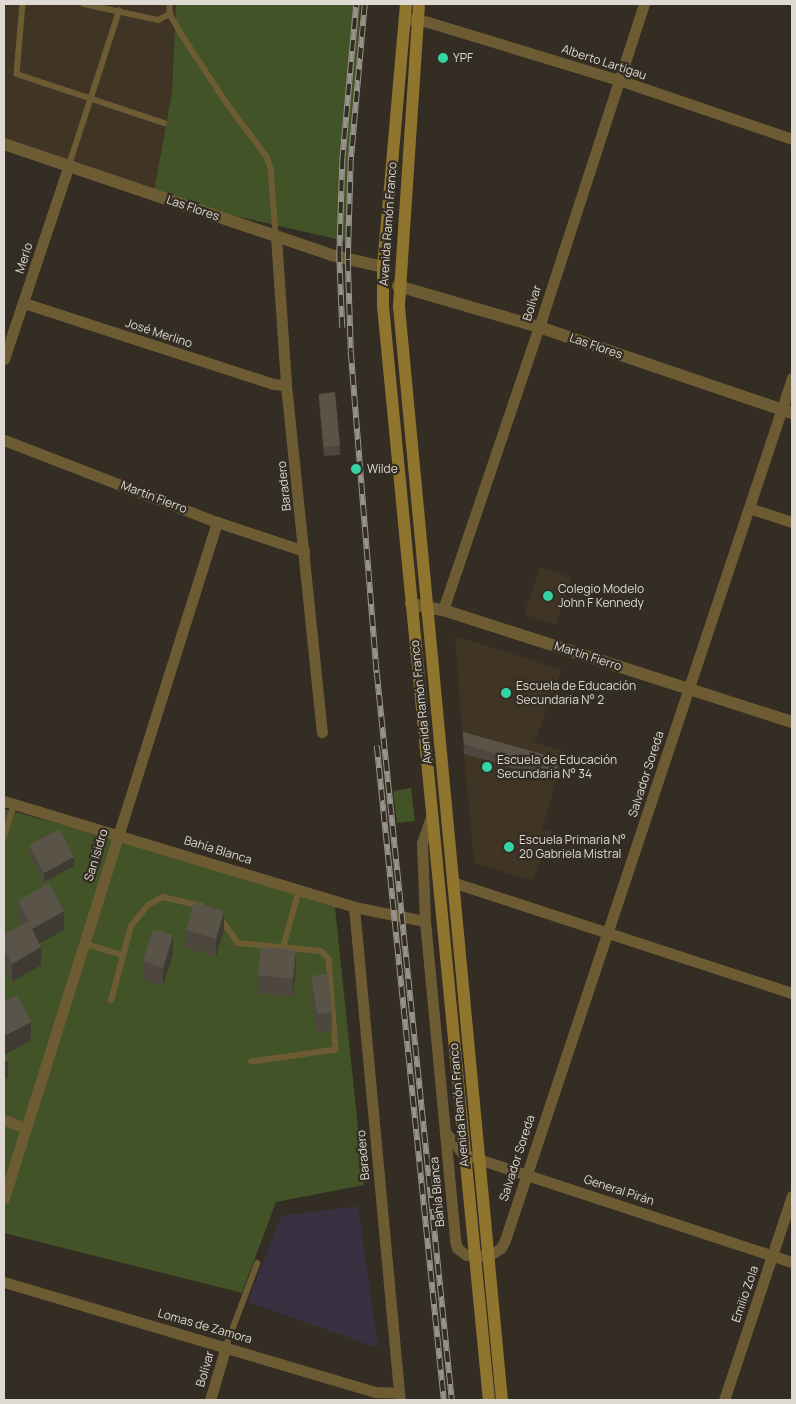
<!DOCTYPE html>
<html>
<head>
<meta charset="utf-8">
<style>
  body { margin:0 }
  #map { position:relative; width:796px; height:1404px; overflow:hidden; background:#332d23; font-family:Manrope,sans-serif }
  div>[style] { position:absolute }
  .built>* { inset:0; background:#403525 }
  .medical>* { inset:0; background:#393142 }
  .green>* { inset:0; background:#415327 }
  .service>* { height:5.5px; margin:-2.75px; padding:0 2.75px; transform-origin:2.75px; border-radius:2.75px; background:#6d5c33 }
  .minor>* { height:11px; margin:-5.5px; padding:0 5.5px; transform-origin:5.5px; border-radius:5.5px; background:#6d5c33 }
  .tertiary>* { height:12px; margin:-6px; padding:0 6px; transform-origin:6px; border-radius:6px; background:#6d5c33 }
  .secondary>* { height:12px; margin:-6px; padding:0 6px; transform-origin:6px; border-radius:6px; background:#90752f }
  .rail>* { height:5.5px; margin-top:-2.75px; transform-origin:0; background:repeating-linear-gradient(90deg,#332d23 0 11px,#97928a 0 22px); box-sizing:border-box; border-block:1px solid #97928a }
  .wall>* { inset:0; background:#4d473e }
  .shaded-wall>* { inset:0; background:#3f3a32 }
  .building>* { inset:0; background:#5a5348 }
  .dots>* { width:14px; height:14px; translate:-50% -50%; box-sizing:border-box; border:2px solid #332d23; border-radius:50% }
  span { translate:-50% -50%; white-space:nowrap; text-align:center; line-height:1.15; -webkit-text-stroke:4.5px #332d23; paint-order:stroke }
  .poi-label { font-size:12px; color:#ded9d3 }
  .left { translate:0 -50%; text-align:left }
  .street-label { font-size:12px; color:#ded9d3 }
  .frame { position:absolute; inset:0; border:5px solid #ded9d3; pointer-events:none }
</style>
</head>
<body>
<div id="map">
  <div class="built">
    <i style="clip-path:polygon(4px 4px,176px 4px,172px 92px,153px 197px,4px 145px)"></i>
    <i style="clip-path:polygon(540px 567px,572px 578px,556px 625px,524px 614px)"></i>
    <i style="clip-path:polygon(455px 636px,562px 670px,535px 741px,531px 741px,565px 752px,560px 768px,463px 741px)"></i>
    <i style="clip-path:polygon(464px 754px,556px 781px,542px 829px,552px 831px,533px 881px,474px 863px)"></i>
  </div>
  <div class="medical">
    <i style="clip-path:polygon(358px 1206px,378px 1348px,248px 1302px,281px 1216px)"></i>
  </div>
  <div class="green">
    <i style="clip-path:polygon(176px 4px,360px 4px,349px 242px,153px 197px,172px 92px)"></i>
    <i style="clip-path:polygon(411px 788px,415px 821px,397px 823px,393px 791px)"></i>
    <i style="clip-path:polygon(4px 809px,334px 898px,364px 1185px,276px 1202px,242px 1293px,4px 1233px)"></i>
  </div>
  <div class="service">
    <i style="left:23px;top:4px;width:70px;rotate:94.9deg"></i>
    <i style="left:17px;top:74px;width:155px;rotate:18.4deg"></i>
    <i style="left:84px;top:4px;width:76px;rotate:12.2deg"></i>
    <i style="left:158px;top:20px;width:13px;rotate:-27deg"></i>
    <i style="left:170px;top:4px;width:10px;rotate:90deg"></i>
    <i style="left:170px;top:14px;width:24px;rotate:60deg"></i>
    <i style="left:182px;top:35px;width:77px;rotate:56.7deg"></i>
    <i style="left:224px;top:99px;width:72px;rotate:53.4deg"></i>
    <i style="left:267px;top:157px;width:12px;rotate:70deg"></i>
    <i style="left:271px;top:168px;width:67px;rotate:85.7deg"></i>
    <i style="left:69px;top:165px;width:162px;rotate:-72deg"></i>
    <i style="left:4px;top:837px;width:34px;rotate:-73deg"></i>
    <i style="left:222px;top:920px;width:28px;rotate:55deg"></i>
    <i style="left:238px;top:943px;width:83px;rotate:5.5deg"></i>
    <i style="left:321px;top:951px;width:11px;rotate:45deg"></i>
    <i style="left:329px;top:959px;width:91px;rotate:85.6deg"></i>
    <i style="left:336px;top:1050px;width:85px;rotate:171.9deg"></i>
    <i style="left:83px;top:943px;width:41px;rotate:17.1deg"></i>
    <i style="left:283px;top:948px;width:60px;rotate:-74.6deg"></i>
    <i style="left:111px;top:1001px;width:78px;rotate:-75.1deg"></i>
    <i style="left:131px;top:926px;width:27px;rotate:-51deg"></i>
    <i style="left:148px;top:905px;width:17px;rotate:-28deg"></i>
    <i style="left:163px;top:897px;width:39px;rotate:13deg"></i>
    <i style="left:226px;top:1346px;width:88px;rotate:-69.3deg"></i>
  </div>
  <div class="minor">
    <i style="left:405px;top:19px;width:23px;rotate:7deg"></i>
    <i style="left:428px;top:22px;width:200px;rotate:16.9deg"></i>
    <i style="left:619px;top:80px;width:183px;rotate:18.8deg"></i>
    <i style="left:276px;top:237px;width:148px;rotate:86.1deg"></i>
    <i style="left:286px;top:385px;width:349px;rotate:84.1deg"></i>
    <i style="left:24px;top:303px;width:262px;rotate:18deg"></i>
    <i style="left:273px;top:384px;width:13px;rotate:4deg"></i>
    <i style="left:4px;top:359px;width:205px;rotate:-71.5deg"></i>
    <i style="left:4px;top:440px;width:228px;rotate:21.1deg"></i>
    <i style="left:217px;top:522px;width:92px;rotate:18.4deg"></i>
    <i style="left:749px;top:508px;width:45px;rotate:18deg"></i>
    <i style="left:443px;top:610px;width:299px;rotate:-71.3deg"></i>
    <i style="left:539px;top:327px;width:340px;rotate:-72deg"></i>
    <i style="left:4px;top:801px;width:366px;rotate:16.8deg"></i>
    <i style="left:354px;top:907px;width:72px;rotate:11.2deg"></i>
    <i style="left:432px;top:814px;width:31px;rotate:109deg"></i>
    <i style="left:422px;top:843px;width:78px;rotate:87.8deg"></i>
    <i style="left:425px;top:921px;width:321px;rotate:84.6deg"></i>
    <i style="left:455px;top:1241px;width:7px;rotate:74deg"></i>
    <i style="left:457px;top:1248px;width:11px;rotate:38deg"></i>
    <i style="left:466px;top:1255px;width:22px;rotate:3deg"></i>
    <i style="left:488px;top:1256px;width:15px;rotate:-32deg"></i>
    <i style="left:501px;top:1248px;width:9px;rotate:-63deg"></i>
    <i style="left:505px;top:1240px;width:909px;rotate:-71.58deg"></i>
    <i style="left:452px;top:882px;width:358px;rotate:18.1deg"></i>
    <i style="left:354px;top:907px;width:495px;rotate:84.7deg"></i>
    <i style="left:4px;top:1120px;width:23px;rotate:20deg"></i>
    <i style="left:446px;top:1133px;width:27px;rotate:51deg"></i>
    <i style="left:463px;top:1154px;width:346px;rotate:18.2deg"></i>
    <i style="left:4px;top:1198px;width:709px;rotate:-72.51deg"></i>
    <i style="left:4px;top:1282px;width:388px;rotate:16.5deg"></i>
    <i style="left:376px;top:1392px;width:23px;rotate:2deg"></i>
    <i style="left:210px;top:1400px;width:56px;rotate:-73.5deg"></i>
    <i style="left:724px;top:1400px;width:215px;rotate:-71.6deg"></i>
  </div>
  <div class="tertiary">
    <i style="left:4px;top:144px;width:345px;rotate:18.7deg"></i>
    <i style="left:331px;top:255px;width:53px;rotate:13deg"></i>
    <i style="left:398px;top:286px;width:147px;rotate:16.2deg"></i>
    <i style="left:539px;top:327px;width:267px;rotate:18.8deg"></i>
    <i style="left:411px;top:604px;width:33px;rotate:11deg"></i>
    <i style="left:443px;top:610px;width:367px;rotate:17.8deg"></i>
  </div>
  <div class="secondary">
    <i style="left:406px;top:4px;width:264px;rotate:95deg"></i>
    <i style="left:383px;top:267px;width:39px;rotate:90deg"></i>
    <i style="left:383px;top:306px;width:1099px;rotate:84.47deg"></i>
    <i style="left:419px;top:4px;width:304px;rotate:93.8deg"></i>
    <i style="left:399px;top:307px;width:1098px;rotate:84.62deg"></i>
  </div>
  <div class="rail">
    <i style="left:365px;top:4px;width:157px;rotate:95.1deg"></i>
    <i style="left:351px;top:160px;width:100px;rotate:91.7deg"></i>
    <i style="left:348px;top:260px;width:92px;rotate:88.1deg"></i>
    <i style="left:351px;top:352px;width:322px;rotate:85.4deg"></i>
    <i style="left:377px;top:673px;width:731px;rotate:84.11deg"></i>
    <i style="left:342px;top:328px;width:71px;rotate:-92.4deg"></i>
    <i style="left:339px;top:257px;width:96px;rotate:-88.2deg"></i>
    <i style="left:342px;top:161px;width:158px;rotate:-84.9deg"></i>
    <i style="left:377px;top:746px;width:657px;rotate:84.15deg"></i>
  </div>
  <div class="wall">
    <i style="clip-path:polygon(319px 394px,340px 445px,340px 455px,324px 456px,319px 403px)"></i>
    <i style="clip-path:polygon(463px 732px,560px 768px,556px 781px,464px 754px)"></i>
    <i style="clip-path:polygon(29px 845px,74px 866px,44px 882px,29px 854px)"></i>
    <i style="clip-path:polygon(18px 901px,64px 930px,39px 943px,41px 965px,12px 982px,4px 967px,4px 935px,21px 925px,18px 919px)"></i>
    <i style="clip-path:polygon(224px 929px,216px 957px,186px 948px,186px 930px)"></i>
    <i style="clip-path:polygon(173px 954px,163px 986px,143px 980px,143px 961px)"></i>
    <i style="clip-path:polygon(296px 968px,293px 997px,258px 993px,258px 975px)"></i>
    <i style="clip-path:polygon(311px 976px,332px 1012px,332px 1030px,317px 1033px,311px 994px)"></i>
  </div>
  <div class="shaded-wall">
    <i style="clip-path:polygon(560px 759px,560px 768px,556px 781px,556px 772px)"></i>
    <i style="clip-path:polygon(74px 857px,74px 866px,44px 882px,44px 873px)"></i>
    <i style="clip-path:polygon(64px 911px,64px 930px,32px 948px,32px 929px)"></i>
    <i style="clip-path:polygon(224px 911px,224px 929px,216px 957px,216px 939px)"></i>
    <i style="clip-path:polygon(173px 935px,173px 954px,163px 986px,163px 968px)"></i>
    <i style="clip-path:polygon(41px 947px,41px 965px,12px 982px,12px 964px)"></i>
    <i style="clip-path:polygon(296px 950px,296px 968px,293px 997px,293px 979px)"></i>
    <i style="clip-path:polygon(31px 1022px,31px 1040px,4px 1055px,4px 1036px)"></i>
    <i style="clip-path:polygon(8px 1060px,8px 1078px,4px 1080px,4px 1062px)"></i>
  </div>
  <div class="building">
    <i style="clip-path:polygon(335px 392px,340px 445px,324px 447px,319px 394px)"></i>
    <i style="clip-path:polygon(463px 732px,560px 759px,556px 772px,464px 744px)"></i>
    <i style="clip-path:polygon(59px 829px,74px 857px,44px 873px,29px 845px)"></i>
    <i style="clip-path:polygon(49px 883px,64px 911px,32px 929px,41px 947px,12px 964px,4px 949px,4px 935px,29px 921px,18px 901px)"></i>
    <i style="clip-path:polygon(194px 902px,224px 911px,216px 939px,186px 930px)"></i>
    <i style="clip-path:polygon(153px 929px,173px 935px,163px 968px,143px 961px)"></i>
    <i style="clip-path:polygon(261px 947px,296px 950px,293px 979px,258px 975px)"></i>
    <i style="clip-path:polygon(328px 974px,332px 1012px,317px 1014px,311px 976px)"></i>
    <i style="clip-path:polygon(17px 995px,31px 1022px,4px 1036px,4px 1001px)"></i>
    <i style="clip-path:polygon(4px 1052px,8px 1060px,4px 1062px)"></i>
  </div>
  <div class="dots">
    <i style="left:443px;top:58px;background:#34d4a7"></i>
    <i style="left:356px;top:469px;background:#34d4a7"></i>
    <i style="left:548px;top:596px;background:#34d4a7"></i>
    <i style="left:506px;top:693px;background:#34d4a7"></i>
    <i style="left:487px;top:767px;background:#34d4a7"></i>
    <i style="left:509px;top:847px;background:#34d4a7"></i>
  </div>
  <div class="poi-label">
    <span class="left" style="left:453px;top:58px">YPF</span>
    <span class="left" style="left:367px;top:469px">Wilde</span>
    <span class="left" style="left:558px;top:596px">Colegio Modelo<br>John F Kennedy</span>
    <span class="left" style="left:516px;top:693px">Escuela de Educación<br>Secundaria N° 2</span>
    <span class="left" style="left:497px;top:767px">Escuela de Educación<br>Secundaria N° 34</span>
    <span class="left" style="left:519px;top:847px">Escuela Primaria N°<br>20 Gabriela Mistral</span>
  </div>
  <div class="street-label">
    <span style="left:604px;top:62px;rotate:18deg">Alberto Lartigau</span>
    <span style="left:193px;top:208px;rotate:19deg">Las Flores</span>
    <span style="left:388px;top:224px;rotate:-86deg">Avenida Ramón Franco</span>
    <span style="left:24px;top:258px;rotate:-72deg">Merlo</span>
    <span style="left:532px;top:303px;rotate:-73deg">Bolívar</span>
    <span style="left:159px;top:333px;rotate:18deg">José Merlino</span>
    <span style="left:596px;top:346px;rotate:19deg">Las Flores</span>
    <span style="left:284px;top:486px;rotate:-96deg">Baradero</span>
    <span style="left:154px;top:497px;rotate:21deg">Martín Fierro</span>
    <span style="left:588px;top:656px;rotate:18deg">Martín Fierro</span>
    <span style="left:421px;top:702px;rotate:-96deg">Avenida Ramón Franco</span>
    <span style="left:646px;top:774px;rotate:-72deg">Salvador Soreda</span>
    <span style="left:218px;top:850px;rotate:17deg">Bahía Blanca</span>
    <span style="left:96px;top:855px;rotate:-73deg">San Isidro</span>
    <span style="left:459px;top:1105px;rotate:-95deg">Avenida Ramón Franco</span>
    <span style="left:363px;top:1155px;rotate:-95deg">Baradero</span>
    <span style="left:517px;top:1158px;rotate:-72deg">Salvador Soreda</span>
    <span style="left:619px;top:1190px;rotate:18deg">General Pirán</span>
    <span style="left:437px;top:1192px;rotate:-95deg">Bahía Blanca</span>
    <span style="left:745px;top:1294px;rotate:-71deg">Emilio Zola</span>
    <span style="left:205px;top:1326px;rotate:16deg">Lomas de Zamora</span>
    <span style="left:205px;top:1369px;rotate:-74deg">Bolívar</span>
  </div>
  <div class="frame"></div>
</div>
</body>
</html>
